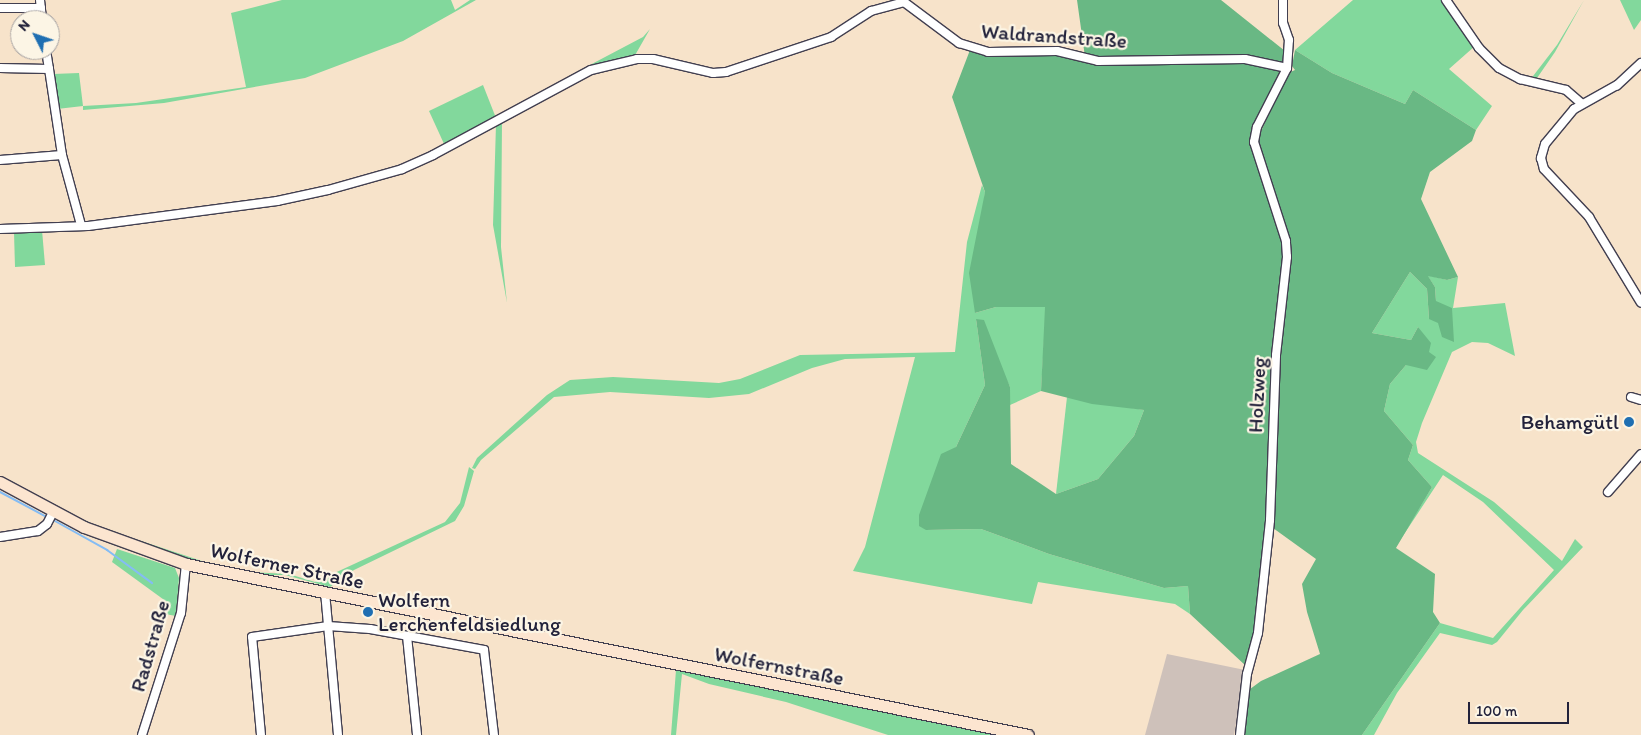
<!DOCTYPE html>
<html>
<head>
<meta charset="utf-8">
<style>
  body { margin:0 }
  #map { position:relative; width:1641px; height:735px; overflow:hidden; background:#f7e3ca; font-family:Itim,sans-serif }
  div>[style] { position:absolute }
  .industrial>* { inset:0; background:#cec1ba }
  .green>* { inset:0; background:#82d89c }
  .forest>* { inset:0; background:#69b884 }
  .stream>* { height:2px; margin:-1px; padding:0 1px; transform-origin:1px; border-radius:1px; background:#84bcf4 }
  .roads { filter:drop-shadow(1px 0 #423f50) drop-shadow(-1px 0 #423f50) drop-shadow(0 1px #423f50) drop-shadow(0 -1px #423f50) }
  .street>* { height:8px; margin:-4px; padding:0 4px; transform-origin:4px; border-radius:4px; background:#fff }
  .secondary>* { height:11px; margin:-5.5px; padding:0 5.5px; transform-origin:5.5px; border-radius:5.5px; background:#fce5d0 }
  .dots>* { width:14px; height:14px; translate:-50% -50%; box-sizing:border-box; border:2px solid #fcf5e5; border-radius:50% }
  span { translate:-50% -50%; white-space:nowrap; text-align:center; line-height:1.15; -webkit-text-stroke:4.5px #fcf5e5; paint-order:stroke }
  .street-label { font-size:21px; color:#22223b }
  .poi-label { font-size:21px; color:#22223b }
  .right { translate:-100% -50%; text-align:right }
  .left { translate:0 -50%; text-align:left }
  .north { position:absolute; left:10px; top:10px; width:50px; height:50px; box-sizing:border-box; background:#fcf5e5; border:1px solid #a5a1a1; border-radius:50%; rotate:311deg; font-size:14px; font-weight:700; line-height:20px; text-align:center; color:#22223b }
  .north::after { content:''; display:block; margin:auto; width:18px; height:22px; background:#1f6fb2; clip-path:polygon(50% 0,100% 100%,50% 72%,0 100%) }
  .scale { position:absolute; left:1468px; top:702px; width:101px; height:22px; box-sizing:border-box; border:2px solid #22223b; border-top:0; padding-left:6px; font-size:15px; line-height:18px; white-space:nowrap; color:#22223b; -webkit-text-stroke:4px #fcf5e5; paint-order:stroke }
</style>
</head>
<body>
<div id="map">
  <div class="industrial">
    <i style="clip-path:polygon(1167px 654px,1245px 670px,1234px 735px,1145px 735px)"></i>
  </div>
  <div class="green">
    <i style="clip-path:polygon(282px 0,451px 0,455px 10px,470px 0,476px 0,403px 41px,305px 78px,164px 103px,83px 110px,83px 106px,57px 109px,53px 74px,79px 73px,83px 106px,136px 103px,246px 87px,231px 13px)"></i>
    <i style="clip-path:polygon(1353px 0,1449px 0,1475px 46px,1449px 69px,1492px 106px,1476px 130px,1413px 90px,1405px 104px,1332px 73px,1295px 50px)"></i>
    <i style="clip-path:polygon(1584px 0,1555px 52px,1535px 81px,1530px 80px,1557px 45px)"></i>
    <i style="clip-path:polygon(1620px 0,1641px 0,1641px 20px,1634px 30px)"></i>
    <i style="clip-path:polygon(650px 29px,634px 57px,569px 76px,643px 37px)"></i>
    <i style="clip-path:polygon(483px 85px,496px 118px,445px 146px,429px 111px)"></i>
    <i style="clip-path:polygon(502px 122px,501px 247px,507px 303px,493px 225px,496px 124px)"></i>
    <i style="clip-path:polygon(982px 185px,985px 192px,975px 313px,996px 307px,1046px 307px,1041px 391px,1010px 405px,1010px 387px,976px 319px,985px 385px,956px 447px,926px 530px,981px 529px,1049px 554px,1164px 588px,1188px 586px,1190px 614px,1175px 604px,1038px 582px,1032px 604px,853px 571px,865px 547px,915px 357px,845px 359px,812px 368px,749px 394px,709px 398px,610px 392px,554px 397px,481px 460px,475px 469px,472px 468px,477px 458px,547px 395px,570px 380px,613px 377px,719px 383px,740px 379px,800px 355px,955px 352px,967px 242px)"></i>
    <i style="clip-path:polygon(42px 230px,45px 265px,15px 267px,14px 232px)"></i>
    <i style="clip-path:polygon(1410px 272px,1427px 289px,1429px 319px,1436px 301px,1435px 287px,1427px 275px,1447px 280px,1458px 277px,1453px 308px,1505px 303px,1515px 356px,1488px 343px,1472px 342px,1452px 352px,1422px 423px,1416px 442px,1418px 453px,1494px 502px,1562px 561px,1575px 539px,1583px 547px,1523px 610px,1497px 642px,1492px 645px,1440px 633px,1397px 693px,1374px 735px,1362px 735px,1440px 623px,1493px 638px,1554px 570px,1483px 502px,1443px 475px,1395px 548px,1432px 487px,1408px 460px,1413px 445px,1384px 411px,1390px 384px,1406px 365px,1428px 352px,1418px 327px,1411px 340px,1372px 333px)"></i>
    <i style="clip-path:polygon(1067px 397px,1144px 410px,1134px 436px,1098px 479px,1056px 494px)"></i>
    <i style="clip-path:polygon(469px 467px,474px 471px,464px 506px,455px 521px,354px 570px,330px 587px,285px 575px,260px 575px,179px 558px,111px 531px,208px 563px,248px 572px,289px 574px,315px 582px,445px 522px,460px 503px)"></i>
    <i style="clip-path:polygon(117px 549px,175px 568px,179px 578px,176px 616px,165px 614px,167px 602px,112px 562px)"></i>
    <i style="clip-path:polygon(676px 670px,851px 704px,1004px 735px,888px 735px,786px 702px,709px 684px,682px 674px,676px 735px,671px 735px)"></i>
  </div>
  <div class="forest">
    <i style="clip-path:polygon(1077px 0,1221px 0,1285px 51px,1285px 62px,1282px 65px,1268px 60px,1085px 57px)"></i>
    <i style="clip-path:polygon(970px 50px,1003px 57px,1043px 52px,1098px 64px,1245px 62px,1279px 70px,1282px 74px,1249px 140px,1284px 242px,1284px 256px,1271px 370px,1268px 485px,1262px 569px,1252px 646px,1246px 666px,1190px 614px,1188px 586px,1164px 588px,1049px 554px,981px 529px,926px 530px,919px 526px,919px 515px,941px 454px,956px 447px,985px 385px,976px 319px,984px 320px,1010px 387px,1011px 464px,1056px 494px,1098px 479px,1134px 436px,1144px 410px,1092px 404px,1041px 391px,1045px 307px,996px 307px,975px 313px,969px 273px,985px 192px,952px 97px)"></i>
    <i style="clip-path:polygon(1295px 50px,1332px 73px,1405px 104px,1413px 90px,1476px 130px,1472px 141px,1430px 172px,1421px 199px,1458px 277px,1447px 280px,1428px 276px,1435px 287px,1436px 301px,1452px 308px,1454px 342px,1442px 337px,1438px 323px,1429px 319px,1427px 289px,1410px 272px,1372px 333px,1411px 340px,1418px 327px,1431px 343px,1429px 352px,1436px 357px,1427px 370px,1406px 365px,1390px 384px,1384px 411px,1413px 445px,1408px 460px,1432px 487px,1396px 548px,1435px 574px,1433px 612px,1440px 623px,1362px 735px,1243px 735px,1246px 692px,1261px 681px,1320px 654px,1307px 612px,1302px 584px,1316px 559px,1273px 528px,1279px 355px,1289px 256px,1256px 142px,1288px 73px,1295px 70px,1292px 66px)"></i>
  </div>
  <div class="stream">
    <i style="left:0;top:492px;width:51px;rotate:28.1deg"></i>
    <i style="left:55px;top:521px;width:60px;rotate:29.1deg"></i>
    <i style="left:107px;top:550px;width:56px;rotate:36.3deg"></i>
  </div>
  <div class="roads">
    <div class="street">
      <i style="left:40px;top:0;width:20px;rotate:84deg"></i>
      <i style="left:1446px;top:0;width:58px;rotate:55.5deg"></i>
      <i style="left:1479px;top:48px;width:28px;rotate:45deg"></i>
      <i style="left:1499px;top:68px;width:24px;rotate:28deg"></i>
      <i style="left:1520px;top:79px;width:47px;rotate:13.4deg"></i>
      <i style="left:1566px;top:90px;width:20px;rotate:41deg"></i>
      <i style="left:0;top:8px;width:41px"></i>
      <i style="left:46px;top:50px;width:19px;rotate:81deg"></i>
      <i style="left:1641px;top:63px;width:33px;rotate:137deg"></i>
      <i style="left:1617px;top:85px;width:49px;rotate:150.8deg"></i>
      <i style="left:1574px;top:109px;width:45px;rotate:129.6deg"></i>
      <i style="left:1545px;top:144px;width:15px;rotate:106deg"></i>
      <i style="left:1541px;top:158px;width:11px;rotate:75deg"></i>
      <i style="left:1544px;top:169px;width:66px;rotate:46.8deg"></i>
      <i style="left:1589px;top:217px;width:100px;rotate:58.8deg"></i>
      <i style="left:0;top:68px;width:49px;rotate:1.2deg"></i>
      <i style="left:49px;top:69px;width:87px;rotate:81.4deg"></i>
      <i style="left:0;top:160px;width:62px;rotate:-4.6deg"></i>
      <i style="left:62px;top:155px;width:73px;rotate:74.8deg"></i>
      <i style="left:0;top:229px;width:88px;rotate:-2deg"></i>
      <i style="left:88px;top:226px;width:191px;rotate:-7.5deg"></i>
      <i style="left:277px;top:201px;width:52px;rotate:-12.2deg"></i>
      <i style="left:328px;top:190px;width:77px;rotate:-15.8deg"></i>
      <i style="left:402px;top:169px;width:34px;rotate:-24deg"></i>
      <i style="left:433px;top:155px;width:179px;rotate:-28.3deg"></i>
      <i style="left:591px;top:70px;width:47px;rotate:-13.4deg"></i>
      <i style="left:637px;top:59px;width:16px"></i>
      <i style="left:653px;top:59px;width:62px;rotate:13.1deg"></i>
      <i style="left:713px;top:73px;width:13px;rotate:-4deg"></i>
      <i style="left:726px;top:72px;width:111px;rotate:-18.4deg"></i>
      <i style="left:831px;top:37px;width:48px;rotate:-33deg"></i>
      <i style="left:871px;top:11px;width:34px;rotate:-15deg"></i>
      <i style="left:904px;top:2px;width:69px;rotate:36.7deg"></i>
      <i style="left:959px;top:43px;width:30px;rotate:17deg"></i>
      <i style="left:988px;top:52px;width:69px;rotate:-0.8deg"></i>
      <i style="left:1057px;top:51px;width:42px;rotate:13.7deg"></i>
      <i style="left:1098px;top:61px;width:147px;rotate:-0.8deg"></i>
      <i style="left:1245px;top:59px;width:43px;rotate:12.1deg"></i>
      <i style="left:1631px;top:397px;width:10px;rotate:17deg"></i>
      <i style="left:1608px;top:492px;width:50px;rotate:-49deg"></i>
      <i style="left:0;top:537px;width:38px;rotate:-9deg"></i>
      <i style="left:38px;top:531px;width:11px;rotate:-38deg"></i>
      <i style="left:47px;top:524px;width:13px;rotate:-63deg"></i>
      <i style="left:325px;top:592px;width:144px;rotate:84.8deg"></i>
      <i style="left:407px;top:636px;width:100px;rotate:84.2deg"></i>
      <i style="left:142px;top:735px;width:128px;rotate:-72.3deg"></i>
      <i style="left:181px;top:613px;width:49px;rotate:-84.2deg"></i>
      <i style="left:261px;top:735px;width:98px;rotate:-95.2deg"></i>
      <i style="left:252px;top:637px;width:77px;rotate:-8.2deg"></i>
      <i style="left:328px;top:626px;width:42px;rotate:4.1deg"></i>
      <i style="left:370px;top:629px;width:116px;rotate:10.4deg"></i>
      <i style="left:484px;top:650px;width:86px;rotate:83.3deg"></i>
      <i style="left:1240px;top:735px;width:61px;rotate:-83.5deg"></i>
      <i style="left:1247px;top:674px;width:42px;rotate:-75deg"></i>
      <i style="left:1258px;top:633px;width:114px;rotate:-83.9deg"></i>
      <i style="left:1270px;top:520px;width:165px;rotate:-87.9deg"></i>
      <i style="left:1276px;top:355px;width:99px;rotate:-83.6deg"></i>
      <i style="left:1287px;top:257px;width:16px;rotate:-94deg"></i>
      <i style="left:1286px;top:241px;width:104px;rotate:-107.9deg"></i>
      <i style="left:1254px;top:142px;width:15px;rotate:-79deg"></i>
      <i style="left:1257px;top:127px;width:66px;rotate:-63deg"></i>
      <i style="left:1287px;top:68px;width:28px;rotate:-86deg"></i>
      <i style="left:1289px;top:40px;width:18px;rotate:-109deg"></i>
      <i style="left:1283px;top:23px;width:23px;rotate:-90deg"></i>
    </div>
    <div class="secondary">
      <i style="left:0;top:482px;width:95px;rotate:28.2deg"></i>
      <i style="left:84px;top:527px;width:109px;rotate:19.9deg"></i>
      <i style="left:186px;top:564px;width:859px;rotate:11.48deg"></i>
    </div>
  </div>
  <div class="dots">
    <i style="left:1629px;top:422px;background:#1f6fb2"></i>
    <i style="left:368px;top:612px;background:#1f6fb2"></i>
  </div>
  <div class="street-label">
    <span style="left:1054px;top:36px;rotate:4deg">Waldrandstraße</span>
    <span style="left:1257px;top:395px;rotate:-87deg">Holzweg</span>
    <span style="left:287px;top:566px;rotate:12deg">Wolferner Straße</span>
    <span style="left:150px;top:646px;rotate:-74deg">Radstraße</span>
    <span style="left:779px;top:666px;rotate:11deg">Wolfernstraße</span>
  </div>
  <div class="poi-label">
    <span class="right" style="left:1619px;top:422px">Behamgütl</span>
    <span class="left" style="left:378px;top:612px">Wolfern<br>Lerchenfeldsiedlung</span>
  </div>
  <div class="north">N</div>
  <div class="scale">100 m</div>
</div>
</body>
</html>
